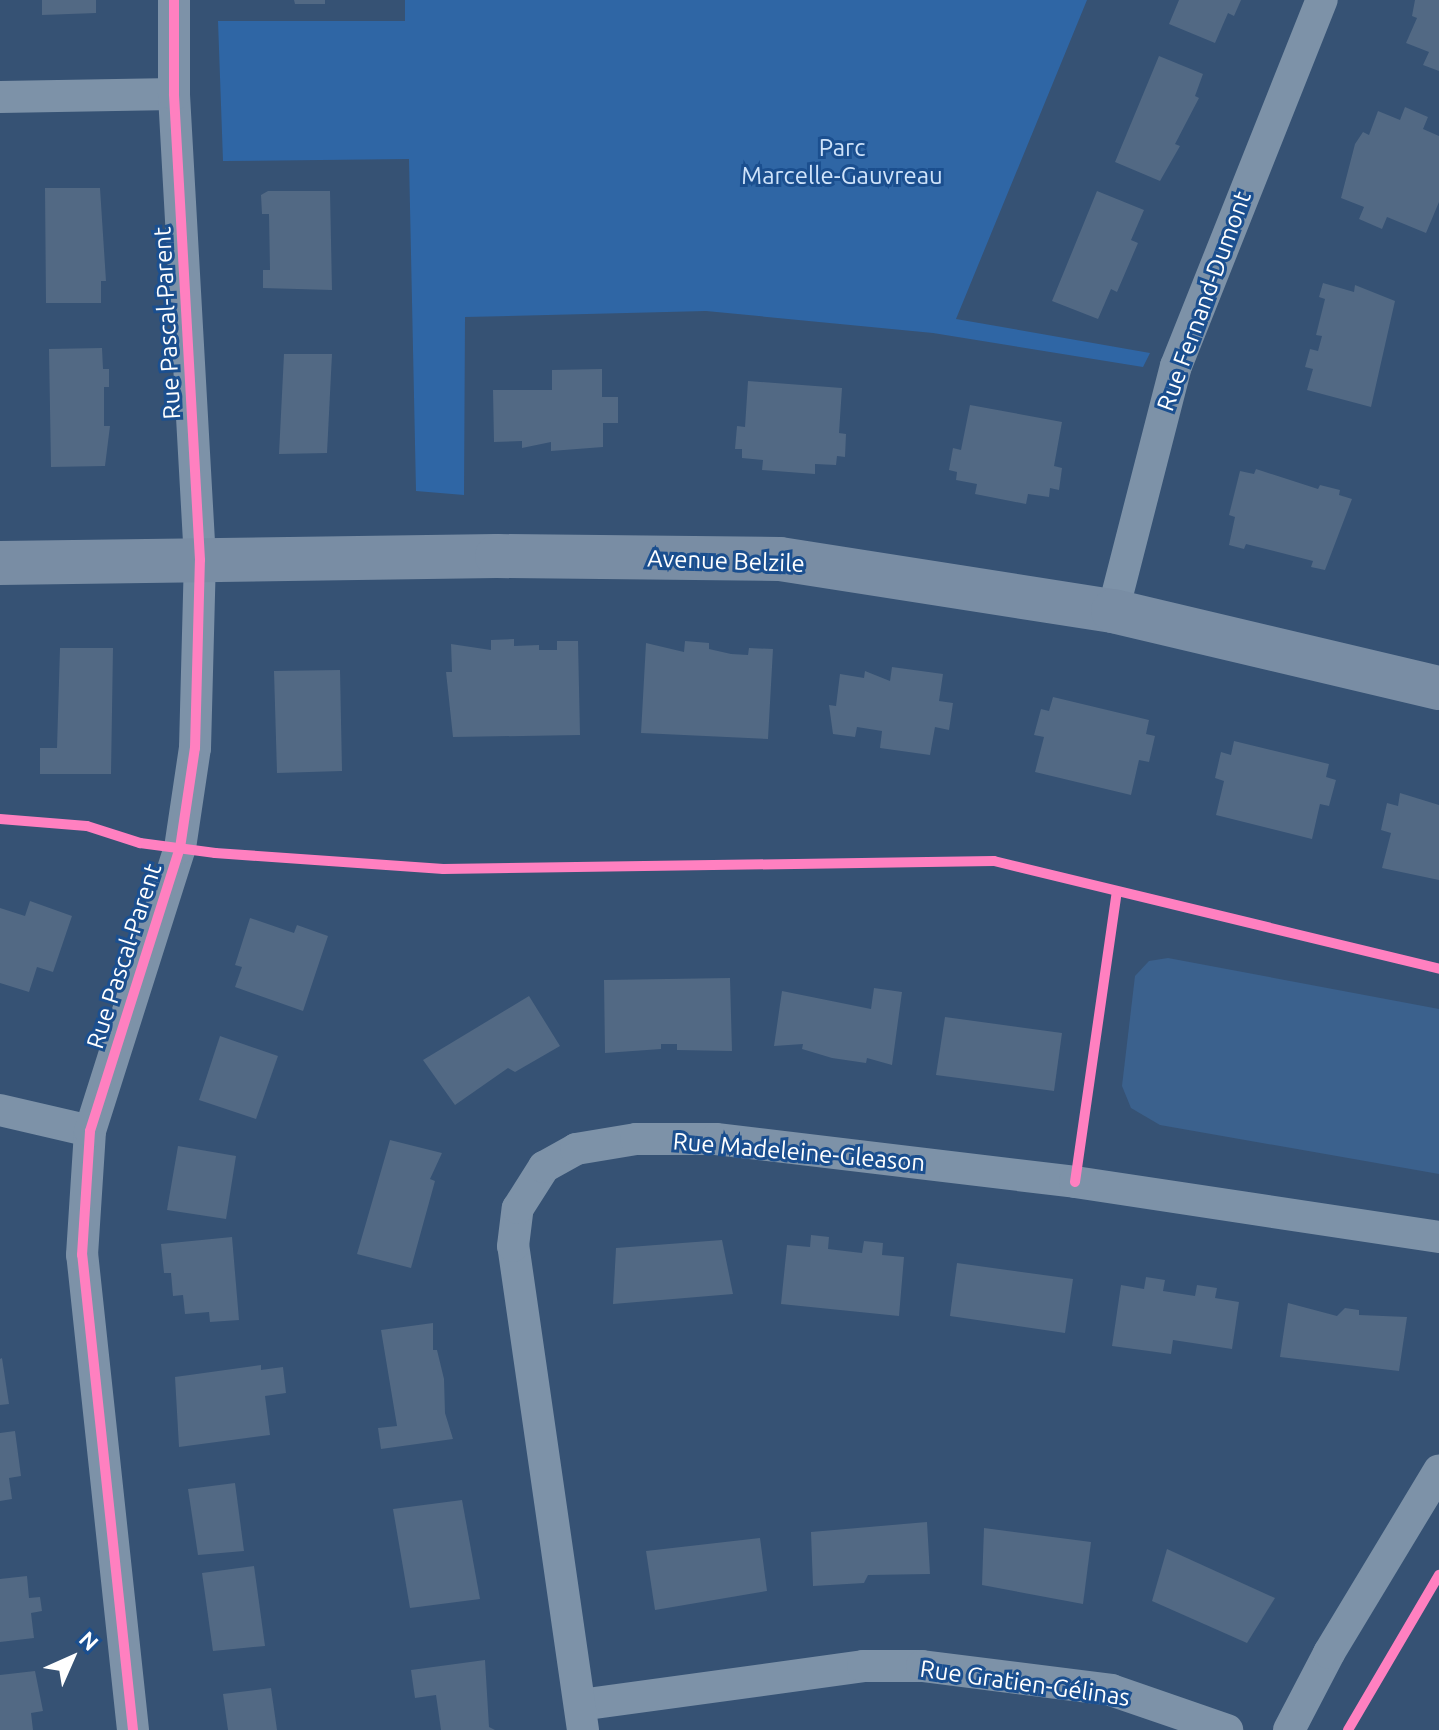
<!DOCTYPE html>
<html>
<head>
<meta charset="utf-8">
<style>
  body { margin:0 }
  #map { position:relative; width:1439px; height:1730px; overflow:hidden; background:#365274; font-family:Ubuntu,sans-serif }
  div>[style] { position:absolute }
  .green>* { inset:0; background:#2f66a5 }
  .water>* { inset:0; background:#3b618d }
  .building>* { inset:0; background:#526984 }
  .street>* { height:32px; margin:-16px; padding:0 16px; transform-origin:16px; border-radius:16px; background:#7d92a8 }
  .secondary>* { height:44px; margin:-22px; padding:0 22px; transform-origin:22px; border-radius:22px; background:#798da4 }
  .cycleway>* { height:10px; margin:-5px; padding:0 5px; transform-origin:5px; border-radius:5px; background:#ff80c0 }
  span { translate:-50% -50%; white-space:nowrap; text-align:center; line-height:1.15; -webkit-text-stroke:6px #1b4f8f; paint-order:stroke }
  .park-label { font-size:24px; color:#cfe3fa }
  .street-label { font-size:24px; color:#fff }
  .north { position:absolute; left:32px; top:1618px; width:80px; height:80px; -webkit-text-stroke:6px #1b4f8f; paint-order:stroke; rotate:45deg; font-size:22px; font-weight:700; line-height:32px; text-align:center; color:#fff }
  .north::after { content:''; display:block; margin:auto; width:28px; height:36px; background:#fff; clip-path:polygon(50% 0,100% 100%,50% 72%,0 100%) }
</style>
</head>
<body>
<div id="map">
  <div class="green">
    <i style="clip-path:polygon(405px 0,1087px 0,956px 319px,1150px 353px,1143px 367px,933px 333px,706px 311px,465px 317px,464px 495px,416px 491px,409px 159px,223px 161px,218px 21px,405px 21px)"></i>
  </div>
  <div class="water">
    <i style="clip-path:polygon(1168px 958px,1439px 1009px,1439px 1174px,1160px 1125px,1131px 1108px,1122px 1086px,1135px 976px,1149px 961px)"></i>
  </div>
  <div class="building">
    <i style="clip-path:polygon(42px 0,96px 0,96px 13px,42px 15px)"></i>
    <i style="clip-path:polygon(294px 0,325px 0,325px 4px,295px 4px)"></i>
    <i style="clip-path:polygon(1179px 0,1241px 0,1234px 16px,1228px 13px,1215px 43px,1169px 24px)"></i>
    <i style="clip-path:polygon(1415px 0,1439px 0,1439px 71px,1423px 65px,1429px 52px,1406px 43px,1417px 18px,1412px 16px)"></i>
    <i style="clip-path:polygon(1159px 56px,1203px 74px,1195px 96px,1199px 98px,1175px 144px,1180px 146px,1160px 181px,1115px 162px)"></i>
    <i style="clip-path:polygon(1405px 107px,1428px 117px,1423px 129px,1439px 136px,1439px 202px,1426px 233px,1387px 217px,1382px 229px,1359px 219px,1364px 207px,1341px 198px,1355px 144px,1363px 132px,1369px 135px,1378px 111px,1400px 120px)"></i>
    <i style="clip-path:polygon(45px 188px,100px 188px,106px 281px,101px 281px,101px 303px,46px 303px)"></i>
    <i style="clip-path:polygon(268px 191px,330px 191px,332px 290px,263px 288px,263px 270px,270px 270px,269px 214px,262px 214px,261px 195px)"></i>
    <i style="clip-path:polygon(1097px 191px,1144px 210px,1131px 240px,1138px 243px,1117px 292px,1111px 289px,1098px 319px,1052px 301px)"></i>
    <i style="clip-path:polygon(1323px 283px,1354px 292px,1355px 285px,1395px 301px,1371px 407px,1307px 390px,1313px 369px,1305px 367px,1310px 349px,1318px 351px,1322px 336px,1316px 335px,1325px 299px,1319px 297px)"></i>
    <i style="clip-path:polygon(102px 348px,103px 369px,109px 369px,109px 387px,104px 387px,104px 426px,110px 426px,105px 466px,51px 467px,49px 349px)"></i>
    <i style="clip-path:polygon(284px 354px,332px 354px,327px 453px,279px 454px)"></i>
    <i style="clip-path:polygon(602px 369px,602px 397px,618px 397px,618px 423px,603px 423px,603px 447px,551px 451px,551px 442px,522px 448px,522px 441px,494px 442px,493px 390px,552px 390px,552px 370px)"></i>
    <i style="clip-path:polygon(748px 381px,842px 388px,839px 433px,846px 434px,845px 457px,837px 456px,836px 465px,815px 464px,815px 474px,762px 470px,763px 460px,742px 458px,742px 449px,735px 449px,737px 426px,745px 427px)"></i>
    <i style="clip-path:polygon(970px 405px,1062px 422px,1054px 466px,1062px 468px,1059px 490px,1050px 488px,1049px 497px,1028px 494px,1026px 504px,975px 494px,977px 484px,956px 480px,957px 472px,949px 470px,953px 448px,961px 450px)"></i>
    <i style="clip-path:polygon(1256px 469px,1318px 489px,1320px 485px,1340px 490px,1339px 495px,1352px 499px,1325px 570px,1311px 567px,1313px 561px,1246px 544px,1244px 549px,1229px 545px,1235px 517px,1229px 515px,1240px 471px,1254px 474px)"></i>
    <i style="clip-path:polygon(514px 639px,514px 646px,539px 645px,539px 650px,557px 650px,557px 641px,578px 641px,580px 735px,453px 737px,446px 672px,452px 672px,451px 644px,491px 650px,491px 640px)"></i>
    <i style="clip-path:polygon(685px 641px,709px 643px,709px 649px,731px 654px,748px 655px,749px 648px,773px 649px,768px 739px,641px 733px,646px 643px,684px 652px)"></i>
    <i style="clip-path:polygon(60px 648px,113px 648px,111px 774px,40px 774px,40px 748px,57px 748px)"></i>
    <i style="clip-path:polygon(892px 667px,943px 674px,939px 701px,953px 703px,949px 730px,935px 727px,930px 755px,880px 748px,882px 731px,857px 727px,855px 737px,833px 734px,829px 705px,836px 706px,840px 674px,864px 678px,865px 671px,890px 681px)"></i>
    <i style="clip-path:polygon(340px 670px,342px 771px,277px 773px,274px 671px)"></i>
    <i style="clip-path:polygon(1053px 697px,1149px 720px,1146px 734px,1155px 736px,1149px 762px,1139px 760px,1131px 795px,1035px 772px,1044px 737px,1034px 735px,1041px 709px,1049px 711px)"></i>
    <i style="clip-path:polygon(1234px 741px,1329px 764px,1326px 777px,1336px 780px,1329px 806px,1320px 804px,1312px 839px,1216px 815px,1224px 781px,1215px 778px,1221px 752px,1231px 755px)"></i>
    <i style="clip-path:polygon(1400px 793px,1439px 805px,1439px 880px,1382px 868px,1391px 833px,1381px 830px,1387px 803px,1398px 806px)"></i>
    <i style="clip-path:polygon(30px 901px,72px 916px,53px 972px,37px 967px,29px 992px,0 983px,0 908px,25px 916px)"></i>
    <i style="clip-path:polygon(250px 918px,294px 933px,297px 925px,328px 936px,303px 1011px,235px 987px,242px 967px,235px 965px)"></i>
    <i style="clip-path:polygon(730px 978px,732px 1051px,677px 1050px,677px 1044px,661px 1044px,661px 1049px,605px 1053px,604px 980px)"></i>
    <i style="clip-path:polygon(874px 988px,902px 992px,892px 1065px,867px 1058px,866px 1063px,832px 1058px,802px 1049px,803px 1044px,774px 1046px,782px 991px,871px 1009px)"></i>
    <i style="clip-path:polygon(529px 996px,560px 1046px,515px 1072px,508px 1068px,455px 1105px,423px 1060px)"></i>
    <i style="clip-path:polygon(945px 1017px,1062px 1033px,1054px 1091px,936px 1075px)"></i>
    <i style="clip-path:polygon(220px 1036px,278px 1056px,256px 1119px,199px 1100px)"></i>
    <i style="clip-path:polygon(390px 1140px,442px 1153px,430px 1179px,435px 1181px,411px 1268px,357px 1254px)"></i>
    <i style="clip-path:polygon(178px 1146px,236px 1156px,226px 1219px,167px 1210px)"></i>
    <i style="clip-path:polygon(811px 1235px,829px 1237px,828px 1249px,862px 1253px,864px 1241px,883px 1243px,882px 1255px,904px 1257px,899px 1316px,781px 1304px,787px 1245px,810px 1247px)"></i>
    <i style="clip-path:polygon(232px 1237px,239px 1320px,210px 1322px,209px 1312px,185px 1314px,183px 1295px,173px 1296px,171px 1273px,164px 1273px,161px 1244px)"></i>
    <i style="clip-path:polygon(722px 1240px,733px 1294px,613px 1304px,616px 1248px)"></i>
    <i style="clip-path:polygon(957px 1263px,1073px 1279px,1065px 1333px,950px 1316px)"></i>
    <i style="clip-path:polygon(1146px 1277px,1165px 1280px,1163px 1291px,1195px 1296px,1197px 1285px,1217px 1288px,1215px 1298px,1239px 1302px,1232px 1349px,1173px 1340px,1171px 1354px,1112px 1346px,1121px 1285px,1144px 1289px)"></i>
    <i style="clip-path:polygon(1288px 1303px,1337px 1316px,1345px 1308px,1359px 1310px,1359px 1315px,1407px 1317px,1399px 1371px,1280px 1357px)"></i>
    <i style="clip-path:polygon(433px 1323px,433px 1350px,437px 1350px,444px 1379px,445px 1413px,453px 1439px,381px 1449px,378px 1428px,397px 1426px,381px 1330px)"></i>
    <i style="clip-path:polygon(2px 1358px,9px 1404px,0 1405px,0 1359px)"></i>
    <i style="clip-path:polygon(261px 1365px,261px 1370px,283px 1367px,286px 1393px,265px 1396px,270px 1435px,179px 1447px,175px 1377px)"></i>
    <i style="clip-path:polygon(15px 1431px,21px 1476px,9px 1478px,12px 1499px,0 1501px,0 1433px)"></i>
    <i style="clip-path:polygon(235px 1483px,244px 1551px,198px 1555px,188px 1489px)"></i>
    <i style="clip-path:polygon(462px 1500px,480px 1599px,410px 1608px,393px 1509px)"></i>
    <i style="clip-path:polygon(927px 1522px,930px 1574px,868px 1575px,864px 1583px,813px 1586px,811px 1532px)"></i>
    <i style="clip-path:polygon(984px 1528px,1091px 1542px,1083px 1604px,982px 1585px)"></i>
    <i style="clip-path:polygon(760px 1538px,767px 1591px,655px 1610px,646px 1551px)"></i>
    <i style="clip-path:polygon(1167px 1549px,1275px 1598px,1247px 1643px,1152px 1601px)"></i>
    <i style="clip-path:polygon(254px 1566px,265px 1646px,213px 1651px,202px 1573px)"></i>
    <i style="clip-path:polygon(27px 1576px,29px 1598px,40px 1597px,42px 1611px,31px 1613px,34px 1638px,0 1642px,0 1579px)"></i>
    <i style="clip-path:polygon(485px 1660px,489px 1727px,495px 1730px,441px 1730px,436px 1695px,415px 1698px,411px 1670px)"></i>
    <i style="clip-path:polygon(35px 1671px,43px 1711px,31px 1713px,33px 1730px,0 1730px,0 1675px)"></i>
    <i style="clip-path:polygon(271px 1688px,277px 1730px,228px 1730px,223px 1694px)"></i>
  </div>
  <div class="street">
    <i style="left:0;top:97px;width:174px;rotate:-1deg"></i>
    <i style="left:1113px;top:611px;width:253px;rotate:-75.6deg"></i>
    <i style="left:1176px;top:366px;width:394px;rotate:-68.3deg"></i>
    <i style="left:0;top:1110px;width:92px;rotate:13.1deg"></i>
    <i style="left:580px;top:1705px;width:286px;rotate:-7.8deg"></i>
    <i style="left:863px;top:1666px;width:59px"></i>
    <i style="left:922px;top:1666px;width:191px;rotate:7.2deg"></i>
    <i style="left:1111px;top:1690px;width:123px;rotate:19deg"></i>
    <i style="left:133px;top:1730px;width:478px;rotate:-96.1deg"></i>
    <i style="left:82px;top:1255px;width:124px;rotate:-86.3deg"></i>
    <i style="left:90px;top:1131px;width:297px;rotate:-72.4deg"></i>
    <i style="left:180px;top:848px;width:101px;rotate:-81.5deg"></i>
    <i style="left:195px;top:748px;width:188px;rotate:-88.5deg"></i>
    <i style="left:200px;top:560px;width:467px;rotate:-93.2deg"></i>
    <i style="left:174px;top:94px;width:94px;rotate:-90deg"></i>
    <i style="left:583px;top:1730px;width:489px;rotate:-98.2deg"></i>
    <i style="left:513px;top:1246px;width:38px;rotate:-83deg"></i>
    <i style="left:518px;top:1208px;width:49px;rotate:-57.6deg"></i>
    <i style="left:544px;top:1167px;width:37px;rotate:-29deg"></i>
    <i style="left:576px;top:1149px;width:61px;rotate:-9.5deg"></i>
    <i style="left:636px;top:1139px;width:80px"></i>
    <i style="left:716px;top:1139px;width:362px;rotate:6.8deg"></i>
    <i style="left:1075px;top:1182px;width:368px;rotate:8.6deg"></i>
    <i style="left:1289px;top:1730px;width:87px;rotate:-62.5deg"></i>
    <i style="left:1329px;top:1653px;width:213px;rotate:-58.9deg"></i>
  </div>
  <div class="secondary">
    <i style="left:0;top:563px;width:497px;rotate:-0.8deg"></i>
    <i style="left:497px;top:556px;width:283px;rotate:0.6deg"></i>
    <i style="left:780px;top:559px;width:337px;rotate:8.9deg"></i>
    <i style="left:1113px;top:611px;width:335px;rotate:13.3deg"></i>
  </div>
  <div class="cycleway">
    <i style="left:0;top:819px;width:87px;rotate:4.6deg"></i>
    <i style="left:87px;top:826px;width:56px;rotate:17.8deg"></i>
    <i style="left:140px;top:843px;width:76px;rotate:7.6deg"></i>
    <i style="left:215px;top:853px;width:229px;rotate:4deg"></i>
    <i style="left:443px;top:869px;width:551px;rotate:-0.83deg"></i>
    <i style="left:994px;top:861px;width:458px;rotate:13.6deg"></i>
    <i style="left:1075px;top:1182px;width:293px;rotate:-81.8deg"></i>
    <i style="left:133px;top:1730px;width:478px;rotate:-96.1deg"></i>
    <i style="left:82px;top:1255px;width:124px;rotate:-86.3deg"></i>
    <i style="left:90px;top:1131px;width:297px;rotate:-72.4deg"></i>
    <i style="left:180px;top:848px;width:101px;rotate:-81.5deg"></i>
    <i style="left:195px;top:748px;width:188px;rotate:-88.5deg"></i>
    <i style="left:200px;top:560px;width:467px;rotate:-93.2deg"></i>
    <i style="left:174px;top:94px;width:94px;rotate:-90deg"></i>
    <i style="left:1348px;top:1730px;width:180px;rotate:-59.6deg"></i>
  </div>
  <div class="park-label">
    <span style="left:842px;top:162px">Parc<br>Marcelle-Gauvreau</span>
  </div>
  <div class="street-label">
    <span style="left:1204px;top:301px;rotate:-70deg">Rue Fernand-Dumont</span>
    <span style="left:167px;top:323px;rotate:-93deg">Rue Pascal-Parent</span>
    <span style="left:726px;top:561px;rotate:2deg">Avenue Belzile</span>
    <span style="left:124px;top:956px;rotate:-72deg">Rue Pascal-Parent</span>
    <span style="left:799px;top:1152px;rotate:5deg">Rue Madeleine-Gleason</span>
    <span style="left:1025px;top:1683px;rotate:8deg">Rue Gratien-Gélinas</span>
  </div>
  <div class="north">N</div>
</div>
</body>
</html>
